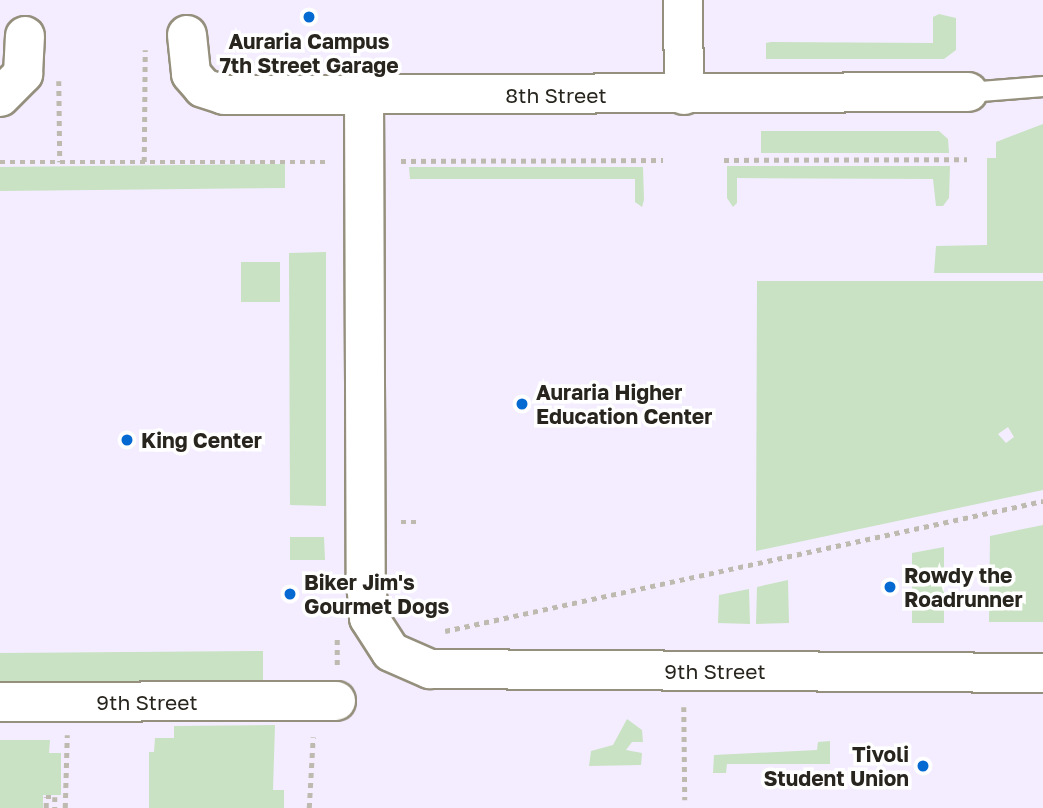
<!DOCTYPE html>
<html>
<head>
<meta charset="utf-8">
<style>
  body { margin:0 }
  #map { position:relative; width:1043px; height:808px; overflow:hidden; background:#fffbee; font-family:"Golos Text",sans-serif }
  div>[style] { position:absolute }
  .education>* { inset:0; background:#f3edff }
  .green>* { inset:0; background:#c9e2c3 }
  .path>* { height:4.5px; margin-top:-2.25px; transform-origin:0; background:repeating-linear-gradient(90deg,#bebaaf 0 5px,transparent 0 10px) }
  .roads { filter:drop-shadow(2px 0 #958f7d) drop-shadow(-2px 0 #958f7d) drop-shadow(0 2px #958f7d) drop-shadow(0 -2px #958f7d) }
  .lane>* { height:19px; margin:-9.5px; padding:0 9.5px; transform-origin:9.5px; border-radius:9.5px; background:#fff }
  .street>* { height:38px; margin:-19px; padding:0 19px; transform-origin:19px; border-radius:19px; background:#fff }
  .dots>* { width:19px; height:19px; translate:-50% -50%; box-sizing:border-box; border:4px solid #fff; border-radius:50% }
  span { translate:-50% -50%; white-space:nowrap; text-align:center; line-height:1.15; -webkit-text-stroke:7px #fff; paint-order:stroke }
  .poi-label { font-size:21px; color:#28251e; font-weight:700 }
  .left { translate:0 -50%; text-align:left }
  .right { translate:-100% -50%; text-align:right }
  .street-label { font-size:21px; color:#28251e }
</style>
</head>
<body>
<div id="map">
  <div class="education">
    <i style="clip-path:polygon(0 0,1043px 0,1043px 808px,0 808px)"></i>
  </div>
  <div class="green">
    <i style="clip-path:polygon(939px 14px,956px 18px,956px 50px,944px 59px,766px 59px,766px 43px,771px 42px,933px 43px,933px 17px)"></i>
    <i style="clip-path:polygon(1043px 124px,1043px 273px,934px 273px,936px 246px,987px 245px,987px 158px,996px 158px,996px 142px)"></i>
    <i style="clip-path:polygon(761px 131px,939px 131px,948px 139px,949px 153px,761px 153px)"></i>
    <i style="clip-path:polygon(285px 164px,285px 188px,0 191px,0 167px)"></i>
    <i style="clip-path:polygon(727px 166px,950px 166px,949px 198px,943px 206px,936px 206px,933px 179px,737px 178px,737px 203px,733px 207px,727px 198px)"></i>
    <i style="clip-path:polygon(409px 167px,643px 167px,644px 200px,642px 207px,635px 202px,635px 179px,410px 179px)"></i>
    <i style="clip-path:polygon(326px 252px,326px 506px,290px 505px,289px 253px)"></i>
    <i style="clip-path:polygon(241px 262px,280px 262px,280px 302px,241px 302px)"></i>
    <i style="clip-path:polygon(evenodd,757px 281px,1043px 281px,1043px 490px,756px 551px,757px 281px,1008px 427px,1014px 437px,1006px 443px,998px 434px,1008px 427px)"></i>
    <i style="clip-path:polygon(1043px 525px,1043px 622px,989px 622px,990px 536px)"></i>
    <i style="clip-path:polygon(290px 537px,324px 537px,325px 560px,290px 560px)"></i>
    <i style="clip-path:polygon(944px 547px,944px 623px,912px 623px,912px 553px)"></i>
    <i style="clip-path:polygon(788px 580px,789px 623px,756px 624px,757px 587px)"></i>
    <i style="clip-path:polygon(749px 589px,750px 624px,718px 623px,719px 595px)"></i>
    <i style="clip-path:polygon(263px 651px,263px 686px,0 687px,0 653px)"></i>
    <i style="clip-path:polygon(627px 719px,642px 730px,643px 742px,632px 742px,626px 750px,642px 753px,641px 765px,589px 766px,591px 751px,613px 745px)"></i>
    <i style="clip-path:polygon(275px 725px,273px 790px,284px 790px,284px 808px,149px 808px,149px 752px,154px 752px,155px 738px,174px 738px,174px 726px)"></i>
    <i style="clip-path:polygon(0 740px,50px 740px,49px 753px,61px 753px,61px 795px,43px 795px,43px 808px,0 808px)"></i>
    <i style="clip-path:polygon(830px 741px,830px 764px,727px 764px,726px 773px,713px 773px,714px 755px,817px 750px,818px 742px)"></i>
  </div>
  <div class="path">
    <i style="left:59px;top:81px;width:81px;rotate:89.3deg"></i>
    <i style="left:724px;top:160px;width:243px;rotate:-0.2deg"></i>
    <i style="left:401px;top:161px;width:262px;rotate:-0.2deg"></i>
    <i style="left:0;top:162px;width:329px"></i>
    <i style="left:144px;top:162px;width:112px;rotate:-89.5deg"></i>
    <i style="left:401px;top:522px;width:20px"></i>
    <i style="left:445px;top:631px;width:612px;rotate:-12.26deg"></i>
    <i style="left:337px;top:665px;width:30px;rotate:-90deg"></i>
    <i style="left:684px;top:707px;width:93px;rotate:89.4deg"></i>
    <i style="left:46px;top:808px;width:11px;rotate:-90deg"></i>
    <i style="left:46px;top:797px;width:9px"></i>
    <i style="left:55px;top:797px;width:11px;rotate:90deg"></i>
    <i style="left:65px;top:808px;width:73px;rotate:-88.4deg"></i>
    <i style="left:309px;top:808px;width:71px;rotate:-86.8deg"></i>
  </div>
  <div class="roads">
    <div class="lane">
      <i style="left:968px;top:92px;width:75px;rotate:-4.6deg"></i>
    </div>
    <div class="street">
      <i style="left:683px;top:0;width:95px;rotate:89.4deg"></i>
      <i style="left:187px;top:35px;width:39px;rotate:84deg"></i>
      <i style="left:191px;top:74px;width:18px;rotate:49deg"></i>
      <i style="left:203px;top:88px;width:22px;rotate:18deg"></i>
      <i style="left:224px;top:95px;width:744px;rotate:-0.23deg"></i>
      <i style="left:364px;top:95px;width:487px;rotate:89.8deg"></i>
      <i style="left:366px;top:582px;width:36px;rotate:85deg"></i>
      <i style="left:369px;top:618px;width:40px;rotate:57.1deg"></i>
      <i style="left:391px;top:652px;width:43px;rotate:23.6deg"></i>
      <i style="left:430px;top:669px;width:613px;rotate:0.37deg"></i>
      <i style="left:0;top:97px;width:33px;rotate:-45deg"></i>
      <i style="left:23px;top:74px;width:38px;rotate:-87deg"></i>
      <i style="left:0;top:702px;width:336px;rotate:-0.2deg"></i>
    </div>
  </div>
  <div class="dots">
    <i style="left:309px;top:17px;background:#046ad2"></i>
    <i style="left:522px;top:404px;background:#046ad2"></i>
    <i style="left:127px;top:440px;background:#046ad2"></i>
    <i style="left:890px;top:587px;background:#046ad2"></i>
    <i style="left:290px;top:594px;background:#046ad2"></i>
    <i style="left:923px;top:766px;background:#046ad2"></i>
  </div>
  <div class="poi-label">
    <span style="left:309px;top:53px">Auraria Campus<br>7th Street Garage</span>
    <span class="left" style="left:536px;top:404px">Auraria Higher<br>Education Center</span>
    <span class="left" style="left:141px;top:440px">King Center</span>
    <span class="left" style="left:904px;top:587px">Rowdy the<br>Roadrunner</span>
    <span class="left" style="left:304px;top:594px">Biker Jim's<br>Gourmet Dogs</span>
    <span class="right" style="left:909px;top:766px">Tivoli<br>Student Union</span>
  </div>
  <div class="street-label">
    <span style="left:556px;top:95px">8th Street</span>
    <span style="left:715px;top:671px">9th Street</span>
    <span style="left:147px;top:702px">9th Street</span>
  </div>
</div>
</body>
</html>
